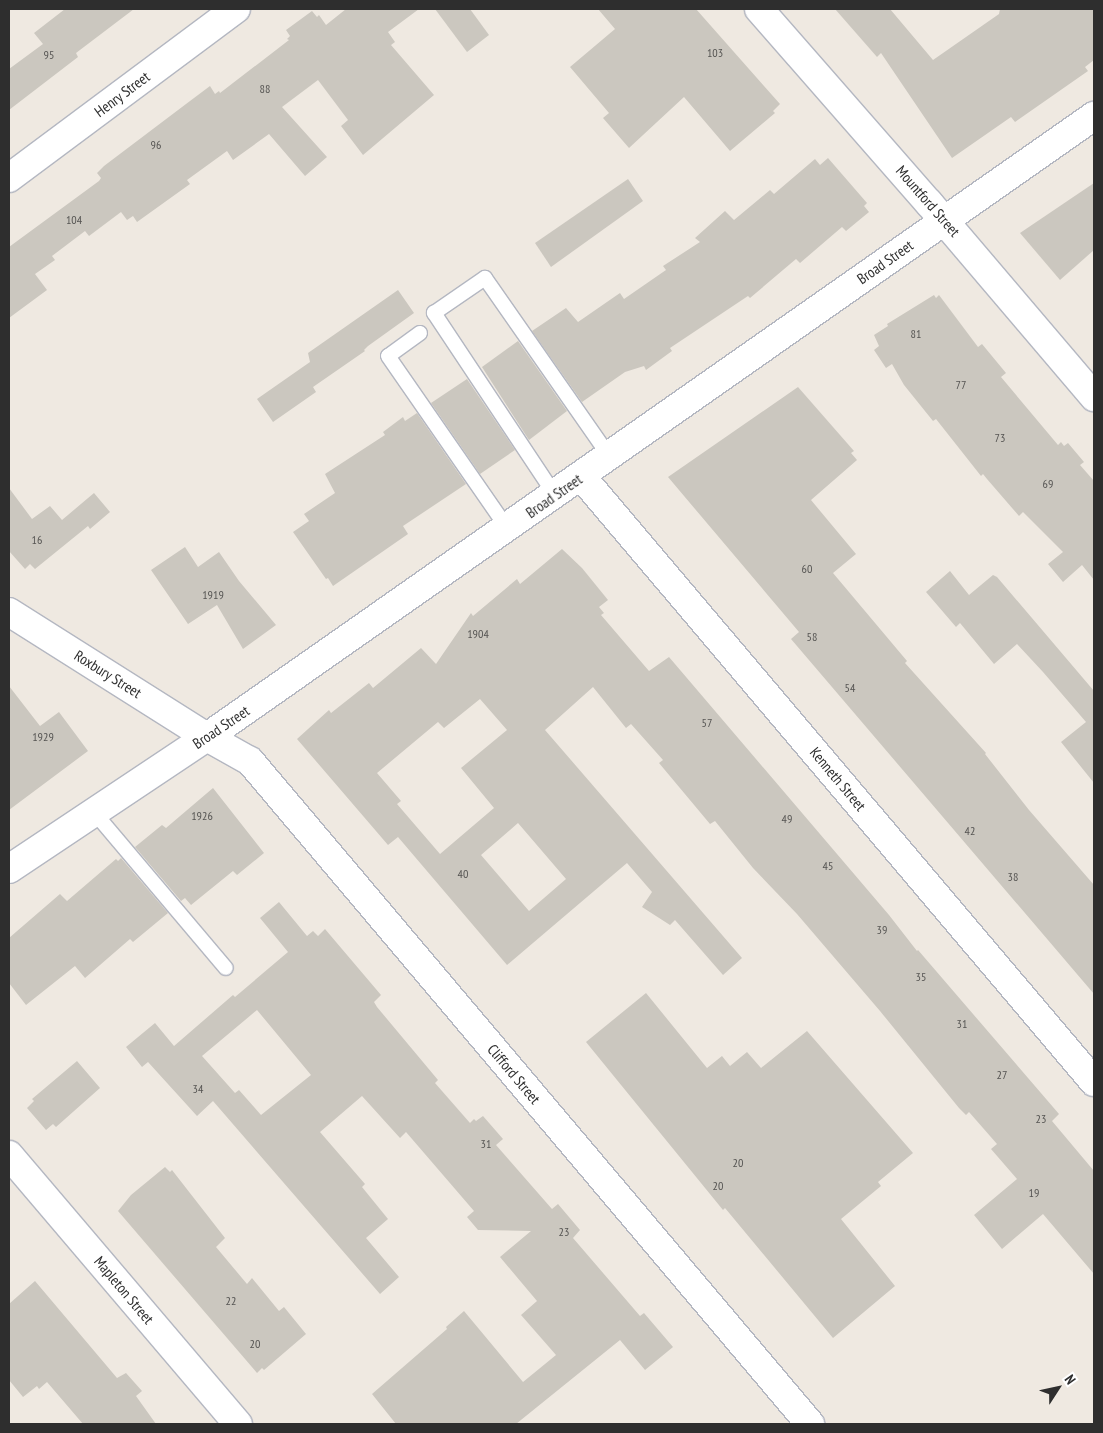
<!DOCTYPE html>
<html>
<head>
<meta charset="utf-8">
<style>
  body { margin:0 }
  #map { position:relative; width:1103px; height:1433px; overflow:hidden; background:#efe9e1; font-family:"PT Sans Narrow",sans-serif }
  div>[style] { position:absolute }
  .building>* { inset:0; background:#cbc7bf }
  .roads { filter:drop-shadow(1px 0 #b4b7c1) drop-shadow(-1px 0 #b4b7c1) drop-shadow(0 1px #b4b7c1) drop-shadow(0 -1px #b4b7c1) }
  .service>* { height:14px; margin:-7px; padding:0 7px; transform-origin:7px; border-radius:7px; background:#fff }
  .minor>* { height:28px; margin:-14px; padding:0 14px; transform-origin:14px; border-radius:14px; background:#fff }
  .secondary>* { height:28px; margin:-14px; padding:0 14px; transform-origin:14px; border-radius:14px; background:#fff }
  span { translate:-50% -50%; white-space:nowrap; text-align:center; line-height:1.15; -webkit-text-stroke:4px #fff; paint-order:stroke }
  .number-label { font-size:12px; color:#555452 }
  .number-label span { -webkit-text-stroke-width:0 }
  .street-label { font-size:15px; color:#2e2e2e }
  .frame { position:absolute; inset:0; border:10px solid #2e2e2e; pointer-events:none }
  .north { position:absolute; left:1033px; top:1363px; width:50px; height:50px; -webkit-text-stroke:4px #fff; paint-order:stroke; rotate:55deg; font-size:14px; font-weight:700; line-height:20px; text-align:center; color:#2e2e2e }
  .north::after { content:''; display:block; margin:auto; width:18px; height:22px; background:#2e2e2e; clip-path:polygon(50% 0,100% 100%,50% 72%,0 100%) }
</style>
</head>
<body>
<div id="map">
  <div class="building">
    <i style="clip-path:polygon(65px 9px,134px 9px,76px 53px,78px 57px,9px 110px,9px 69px,43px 44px,34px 33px)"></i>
    <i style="clip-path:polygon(346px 9px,419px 9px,388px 32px,395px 42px,391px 45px,434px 95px,363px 155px,341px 126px,348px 120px,318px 80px,282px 107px,327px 157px,305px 176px,269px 134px,233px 160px,227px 151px,187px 180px,190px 184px,137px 222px,133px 216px,127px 220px,121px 212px,89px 236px,85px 231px,52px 256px,55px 260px,35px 274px,47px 290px,9px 318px,9px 247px,99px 181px,101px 178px,97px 173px,104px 166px,186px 104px,210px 86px,215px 94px,219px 91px,220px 93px,289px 40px,287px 39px,290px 36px,286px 30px,312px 11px,317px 17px,319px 15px,326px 25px)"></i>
    <i style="clip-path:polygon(435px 9px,470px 9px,489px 35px,467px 52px)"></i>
    <i style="clip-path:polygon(598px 9px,696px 9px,780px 104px,773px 111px,775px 113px,730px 151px,684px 97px,629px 148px,603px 118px,609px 113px,570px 67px,615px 29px)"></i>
    <i style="clip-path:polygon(835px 9px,890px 9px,933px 60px,999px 14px,1000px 9px,1094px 9px,1094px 60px,1085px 67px,1088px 71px,1015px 122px,1011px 117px,952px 158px,881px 53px,877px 57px)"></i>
    <i style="clip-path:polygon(828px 158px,867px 203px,864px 206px,869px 212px,846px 231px,842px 227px,800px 263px,796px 259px,750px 298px,748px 296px,670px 348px,672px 351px,646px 370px,644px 366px,625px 372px,582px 402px,532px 331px,566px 308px,578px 322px,620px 293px,624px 299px,666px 270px,663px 266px,700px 242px,695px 238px,725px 211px,734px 220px,770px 190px,774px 194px,815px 159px,820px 165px)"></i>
    <i style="clip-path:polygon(628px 179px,643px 201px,551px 267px,535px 243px)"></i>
    <i style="clip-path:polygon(1094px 183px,1094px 250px,1060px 280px,1020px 233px)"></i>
    <i style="clip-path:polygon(398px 290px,414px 313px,368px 346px,364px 350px,365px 351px,313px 387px,316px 392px,273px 422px,257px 399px,310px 362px,308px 353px)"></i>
    <i style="clip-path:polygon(934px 295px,936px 298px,939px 295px,978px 347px,982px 344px,1006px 373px,1001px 377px,1058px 445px,1061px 442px,1064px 446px,1068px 443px,1084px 462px,1080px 465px,1094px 481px,1094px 580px,1082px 565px,1063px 582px,1048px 564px,1063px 552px,1023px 512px,1019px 516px,987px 479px,983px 474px,981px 476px,936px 419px,933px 421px,904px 385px,892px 364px,886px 368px,874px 350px,879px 346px,874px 335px,888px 326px,887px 324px)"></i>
    <i style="clip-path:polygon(518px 341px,567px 411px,529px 440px,482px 367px)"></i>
    <i style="clip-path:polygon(467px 379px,515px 450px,480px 474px,431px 403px)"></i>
    <i style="clip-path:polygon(798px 387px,854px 451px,851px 453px,857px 460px,811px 500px,856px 554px,833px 573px,907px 661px,905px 663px,986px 753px,985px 754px,1029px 810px,1094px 885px,1094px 994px,791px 639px,799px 632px,668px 477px)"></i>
    <i style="clip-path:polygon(417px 413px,466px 484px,403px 526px,408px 534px,333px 586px,328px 578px,326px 579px,293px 532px,309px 521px,304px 514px,335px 493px,325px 474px,385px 435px,383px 432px,403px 417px,405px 421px)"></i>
    <i style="clip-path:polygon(9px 488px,32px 519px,50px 506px,62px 520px,94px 493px,110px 512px,90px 529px,88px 526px,35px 569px,30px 564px,25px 569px,9px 551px)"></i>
    <i style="clip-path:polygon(185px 547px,198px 567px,219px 552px,239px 581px,276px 625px,243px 649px,217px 605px,188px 624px,151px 570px)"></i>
    <i style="clip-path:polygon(evenodd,562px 549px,582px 568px,608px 600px,599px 607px,604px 613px,601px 615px,649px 671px,669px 657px,889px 915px,917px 951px,918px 950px,1059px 1114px,1052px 1121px,1094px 1171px,1094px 1274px,1043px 1214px,1002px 1249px,974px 1215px,1017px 1179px,991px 1149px,997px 1144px,969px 1112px,966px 1115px,959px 1108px,880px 1011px,797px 914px,753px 868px,715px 821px,710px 824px,659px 763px,663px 760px,631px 724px,626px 728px,593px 687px,545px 730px,742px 958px,723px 975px,675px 920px,670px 925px,642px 907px,652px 892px,627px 863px,507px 965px,398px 837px,388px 845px,297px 739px,329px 710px,331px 713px,369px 683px,373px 688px,421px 648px,436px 664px,471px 613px,473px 616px,517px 579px,520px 584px,562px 549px,480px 699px,507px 730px,461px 768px,494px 808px,440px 854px,397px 804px,401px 801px,377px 773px,438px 722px,444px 728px,480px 699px,562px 549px,518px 823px,566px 879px,529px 911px,481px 855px,518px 823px)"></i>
    <i style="clip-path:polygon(950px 571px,969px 595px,993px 575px,997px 577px,1094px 691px,1094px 783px,1061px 742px,1086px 722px,1043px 672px,1017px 644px,994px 664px,960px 623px,956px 627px,926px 592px)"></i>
    <i style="clip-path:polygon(9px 686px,40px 726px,59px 712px,88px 751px,9px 810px)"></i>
    <i style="clip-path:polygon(213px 788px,264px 853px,237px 875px,233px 871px,191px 905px,185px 898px,181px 901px,135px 847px,162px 825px,166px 828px)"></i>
    <i style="clip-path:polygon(121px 858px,168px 913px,133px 942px,130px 939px,85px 978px,75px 966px,26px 1005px,9px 983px,9px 938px,60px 894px,67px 901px,116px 859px,118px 861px)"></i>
    <i style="clip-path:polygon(evenodd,279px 902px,307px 936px,313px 931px,318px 936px,325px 929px,381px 995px,374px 1002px,377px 1007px,438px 1080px,435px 1083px,470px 1123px,474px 1119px,476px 1121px,483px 1116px,503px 1139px,496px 1145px,552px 1209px,558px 1204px,580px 1230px,573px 1238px,640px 1316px,644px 1313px,673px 1347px,645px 1370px,620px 1340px,516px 1424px,396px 1424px,372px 1394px,447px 1329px,446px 1327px,464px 1311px,523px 1382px,556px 1355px,521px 1315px,537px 1301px,500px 1257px,531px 1231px,478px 1230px,467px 1217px,474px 1211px,406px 1132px,400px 1138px,362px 1096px,320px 1132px,365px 1184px,362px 1187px,388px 1219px,366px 1238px,399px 1277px,380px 1294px,213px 1101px,197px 1116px,148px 1062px,142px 1067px,126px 1047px,155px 1023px,174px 1046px,233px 995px,235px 997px,288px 952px,260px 918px,279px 902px,257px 1010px,311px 1075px,261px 1115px,239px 1090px,235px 1093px,202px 1056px,257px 1010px)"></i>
    <i style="clip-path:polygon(646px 993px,707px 1068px,722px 1056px,730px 1066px,747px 1052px,761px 1068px,807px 1031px,913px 1153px,878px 1182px,881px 1186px,841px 1219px,895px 1286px,833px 1338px,725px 1208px,723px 1210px,586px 1042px)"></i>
    <i style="clip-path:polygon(77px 1061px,100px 1088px,56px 1127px,53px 1124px,46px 1130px,27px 1108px,34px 1101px,32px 1099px)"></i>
    <i style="clip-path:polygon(165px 1167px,170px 1172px,172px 1170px,225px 1238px,216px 1247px,247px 1284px,252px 1278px,279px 1311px,284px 1307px,306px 1334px,264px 1370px,262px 1368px,257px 1373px,118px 1211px,131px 1195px)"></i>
    <i style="clip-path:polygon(35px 1281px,117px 1378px,126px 1373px,142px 1391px,136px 1396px,156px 1424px,83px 1424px,47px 1382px,39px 1389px,37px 1386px,23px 1397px,9px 1380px,9px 1304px)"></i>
  </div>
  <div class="roads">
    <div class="service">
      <i style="left:420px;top:333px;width:39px;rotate:144deg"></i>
      <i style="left:388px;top:356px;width:209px;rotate:55.3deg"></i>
      <i style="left:555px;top:495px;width:219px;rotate:-123.6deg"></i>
      <i style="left:434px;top:313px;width:62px;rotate:-34.5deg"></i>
      <i style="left:485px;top:278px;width:217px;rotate:55.1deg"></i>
      <i style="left:94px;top:812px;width:204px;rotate:49.8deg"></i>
    </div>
    <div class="minor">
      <i style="left:759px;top:9px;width:258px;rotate:48.8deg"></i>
      <i style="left:929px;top:203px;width:255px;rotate:49.6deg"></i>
      <i style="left:9px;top:178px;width:283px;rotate:-36.7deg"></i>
      <i style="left:581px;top:476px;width:794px;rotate:49.75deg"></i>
      <i style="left:9px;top:612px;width:234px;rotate:32.3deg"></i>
      <i style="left:207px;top:737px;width:49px;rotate:29.2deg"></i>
      <i style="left:250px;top:761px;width:868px;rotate:49.81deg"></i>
      <i style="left:9px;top:1155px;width:353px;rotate:49.6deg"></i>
    </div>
    <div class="secondary">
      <i style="left:9px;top:869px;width:238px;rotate:-33.7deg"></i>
      <i style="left:207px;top:737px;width:1083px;rotate:-35deg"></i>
    </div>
  </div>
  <div class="number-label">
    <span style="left:715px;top:53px">103</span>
    <span style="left:49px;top:55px">95</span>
    <span style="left:265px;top:89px">88</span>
    <span style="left:156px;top:145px">96</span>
    <span style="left:74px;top:220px">104</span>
    <span style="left:916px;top:334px">81</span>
    <span style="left:961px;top:385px">77</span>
    <span style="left:1000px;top:438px">73</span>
    <span style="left:1048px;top:484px">69</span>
    <span style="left:37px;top:540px">16</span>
    <span style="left:807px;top:569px">60</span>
    <span style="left:213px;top:595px">1919</span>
    <span style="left:478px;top:634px">1904</span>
    <span style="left:812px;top:637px">58</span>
    <span style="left:850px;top:688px">54</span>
    <span style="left:707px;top:723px">57</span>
    <span style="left:43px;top:737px">1929</span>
    <span style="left:202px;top:816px">1926</span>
    <span style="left:787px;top:819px">49</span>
    <span style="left:970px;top:831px">42</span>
    <span style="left:828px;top:866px">45</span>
    <span style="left:463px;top:874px">40</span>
    <span style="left:1013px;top:877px">38</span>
    <span style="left:882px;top:930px">39</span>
    <span style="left:921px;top:977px">35</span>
    <span style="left:962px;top:1024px">31</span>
    <span style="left:1002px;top:1075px">27</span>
    <span style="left:198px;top:1089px">34</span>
    <span style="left:1041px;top:1119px">23</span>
    <span style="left:486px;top:1144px">31</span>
    <span style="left:738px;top:1163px">20</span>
    <span style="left:718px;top:1186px">20</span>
    <span style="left:1034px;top:1193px">19</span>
    <span style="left:564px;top:1232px">23</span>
    <span style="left:231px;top:1301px">22</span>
    <span style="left:255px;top:1344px">20</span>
  </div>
  <div class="street-label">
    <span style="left:122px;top:94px;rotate:-37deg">Henry Street</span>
    <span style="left:928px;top:201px;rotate:49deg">Mountford Street</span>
    <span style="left:885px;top:262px;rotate:-35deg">Broad Street</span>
    <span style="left:554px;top:496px;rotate:-35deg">Broad Street</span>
    <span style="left:108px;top:674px;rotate:32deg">Roxbury Street</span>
    <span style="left:221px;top:727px;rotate:-34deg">Broad Street</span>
    <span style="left:838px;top:779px;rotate:50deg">Kenneth Street</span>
    <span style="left:514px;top:1074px;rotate:50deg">Clifford Street</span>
    <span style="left:124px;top:1290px;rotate:50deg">Mapleton Street</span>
  </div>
  <div class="frame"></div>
  <div class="north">N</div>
</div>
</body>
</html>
